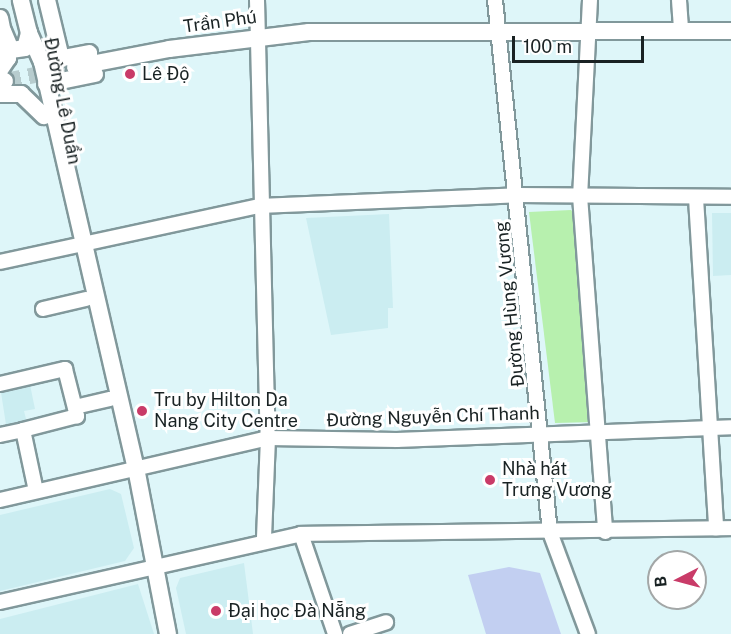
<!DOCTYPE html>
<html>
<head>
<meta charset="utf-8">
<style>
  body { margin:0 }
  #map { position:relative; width:731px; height:634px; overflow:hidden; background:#def6f9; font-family:"Public Sans",sans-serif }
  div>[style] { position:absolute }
  .built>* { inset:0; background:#cbedf1 }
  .green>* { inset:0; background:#b7f0ae }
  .water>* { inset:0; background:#c2cff1 }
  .major-tunnel>* { height:16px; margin-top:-8px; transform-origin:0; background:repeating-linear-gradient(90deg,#b7ccce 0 16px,transparent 0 24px) }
  .roads { filter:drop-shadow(2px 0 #81989b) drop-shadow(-2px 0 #81989b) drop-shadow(0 2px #81989b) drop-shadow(0 -2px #81989b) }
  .minor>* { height:14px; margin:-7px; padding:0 7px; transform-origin:7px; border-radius:7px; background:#fff }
  .major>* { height:16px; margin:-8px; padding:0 8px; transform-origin:8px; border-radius:8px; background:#fff }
  .dots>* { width:16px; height:16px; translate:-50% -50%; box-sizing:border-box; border:3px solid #fff; border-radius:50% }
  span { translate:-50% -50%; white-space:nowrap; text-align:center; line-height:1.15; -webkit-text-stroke:6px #fff; paint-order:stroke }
  .street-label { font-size:18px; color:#192223 }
  .poi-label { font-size:18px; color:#192223 }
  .left { translate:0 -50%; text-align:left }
  .north { position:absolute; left:647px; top:550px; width:60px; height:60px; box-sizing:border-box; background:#fff; border:2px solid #a3a7a7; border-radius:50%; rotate:264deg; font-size:16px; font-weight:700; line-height:24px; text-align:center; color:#192223 }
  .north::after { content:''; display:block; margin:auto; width:21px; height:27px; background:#c93b68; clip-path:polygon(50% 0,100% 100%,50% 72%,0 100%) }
  .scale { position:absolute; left:512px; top:36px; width:132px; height:27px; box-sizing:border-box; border:3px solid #192223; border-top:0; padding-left:8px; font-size:18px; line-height:21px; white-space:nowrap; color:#192223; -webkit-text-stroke:4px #fff; paint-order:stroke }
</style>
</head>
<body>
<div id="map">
  <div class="built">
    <i style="clip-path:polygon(712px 213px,731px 213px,731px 275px,713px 276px)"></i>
    <i style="clip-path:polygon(389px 214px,393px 308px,388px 308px,388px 328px,331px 335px,306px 218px)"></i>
    <i style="clip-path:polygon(29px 380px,35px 409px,24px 411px,28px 427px,7px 431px,0 386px)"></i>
    <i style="clip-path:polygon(110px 489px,121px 494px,134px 548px,125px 561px,0 591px,0 515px)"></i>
    <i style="clip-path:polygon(244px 563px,253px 634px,186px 634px,176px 588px,180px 578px)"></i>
    <i style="clip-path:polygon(138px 584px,154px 634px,0 634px,0 619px)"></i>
  </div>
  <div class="green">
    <i style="clip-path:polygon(571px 210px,575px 215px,593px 422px,555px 423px,529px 212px)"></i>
  </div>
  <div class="water">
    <i style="clip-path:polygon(509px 567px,540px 573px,561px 634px,486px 634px,468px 575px)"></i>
  </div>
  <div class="major-tunnel">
    <i style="left:5px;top:81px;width:71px;rotate:-11.3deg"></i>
  </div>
  <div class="roads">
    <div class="minor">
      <i style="left:257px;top:0;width:438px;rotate:88.6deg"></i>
      <i style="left:268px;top:438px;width:101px;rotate:92.3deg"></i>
      <i style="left:495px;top:0;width:535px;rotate:84.1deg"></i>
      <i style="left:550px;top:532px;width:109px;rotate:69.6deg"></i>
      <i style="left:590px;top:0;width:196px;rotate:92.9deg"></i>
      <i style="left:580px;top:196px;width:337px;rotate:85.7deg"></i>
      <i style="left:679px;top:0;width:31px;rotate:86deg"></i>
      <i style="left:696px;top:198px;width:331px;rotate:86.5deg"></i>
      <i style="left:0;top:262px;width:265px;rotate:-12.2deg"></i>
      <i style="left:259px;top:206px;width:259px;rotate:-2.4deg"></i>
      <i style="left:518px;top:195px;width:213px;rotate:0.5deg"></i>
      <i style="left:43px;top:309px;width:44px;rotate:-13.1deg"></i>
      <i style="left:0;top:384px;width:67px;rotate:-13deg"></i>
      <i style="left:65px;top:369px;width:49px;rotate:75.7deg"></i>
      <i style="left:77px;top:416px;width:56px;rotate:165.5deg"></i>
      <i style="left:75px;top:407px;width:36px;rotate:-13deg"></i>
      <i style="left:0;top:435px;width:24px;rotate:-12deg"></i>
      <i style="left:23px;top:430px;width:62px;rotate:78deg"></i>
      <i style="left:0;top:500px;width:275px;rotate:-13deg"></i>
      <i style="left:268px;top:438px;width:129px;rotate:0.9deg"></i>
      <i style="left:397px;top:440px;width:334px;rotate:-2.2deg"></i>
      <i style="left:301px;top:534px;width:106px;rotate:71.2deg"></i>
      <i style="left:0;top:602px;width:309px;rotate:-12.7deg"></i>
      <i style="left:301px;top:534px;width:430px;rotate:-0.8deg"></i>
      <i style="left:350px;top:634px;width:38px;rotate:-18deg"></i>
    </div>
    <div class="major">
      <i style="left:47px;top:0;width:60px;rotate:76.4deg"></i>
      <i style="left:0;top:18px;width:41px;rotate:78.7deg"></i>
      <i style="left:8px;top:58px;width:14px;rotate:124deg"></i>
      <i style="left:3px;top:31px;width:21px;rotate:67deg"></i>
      <i style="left:11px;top:50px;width:14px;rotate:-8deg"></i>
      <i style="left:25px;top:48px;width:16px;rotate:-75deg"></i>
      <i style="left:29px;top:33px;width:34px;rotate:-104deg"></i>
      <i style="left:29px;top:33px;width:32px;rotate:66deg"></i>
      <i style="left:42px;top:62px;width:417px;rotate:77deg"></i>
      <i style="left:136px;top:468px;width:169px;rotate:79.1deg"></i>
      <i style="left:42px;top:62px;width:48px;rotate:-10.8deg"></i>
      <i style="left:75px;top:67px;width:96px;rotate:-10.8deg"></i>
      <i style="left:169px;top:49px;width:141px;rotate:-6.9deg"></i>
      <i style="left:309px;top:32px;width:422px;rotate:-0.1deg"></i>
      <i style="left:0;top:82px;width:5px;rotate:-11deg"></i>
      <i style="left:46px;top:84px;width:50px;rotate:-11.5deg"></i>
      <i style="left:0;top:94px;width:21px"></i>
      <i style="left:21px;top:94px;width:32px;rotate:44deg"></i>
    </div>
  </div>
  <div class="dots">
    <i style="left:130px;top:74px;background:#c93b68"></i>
    <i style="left:142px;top:411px;background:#c93b68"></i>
    <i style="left:490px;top:480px;background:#c93b68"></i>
    <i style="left:216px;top:611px;background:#c93b68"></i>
  </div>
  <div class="street-label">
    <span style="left:220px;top:22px;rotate:-8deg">Trần Phú</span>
    <span style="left:62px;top:101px;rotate:79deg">Đường Lê Duẩn</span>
    <span style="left:510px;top:304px;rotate:-96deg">Đường Hùng Vương</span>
    <span style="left:433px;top:417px;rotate:-2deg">Đường Nguyễn Chí Thanh</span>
  </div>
  <div class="poi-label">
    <span class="left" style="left:142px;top:74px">Lê Độ</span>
    <span class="left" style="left:154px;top:411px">Tru by Hilton Da<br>Nang City Centre</span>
    <span class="left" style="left:502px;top:480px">Nhà hát<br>Trưng Vương</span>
    <span class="left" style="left:228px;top:611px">Đại học Đà Nẵng</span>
  </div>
  <div class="north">B</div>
  <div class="scale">100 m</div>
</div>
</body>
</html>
